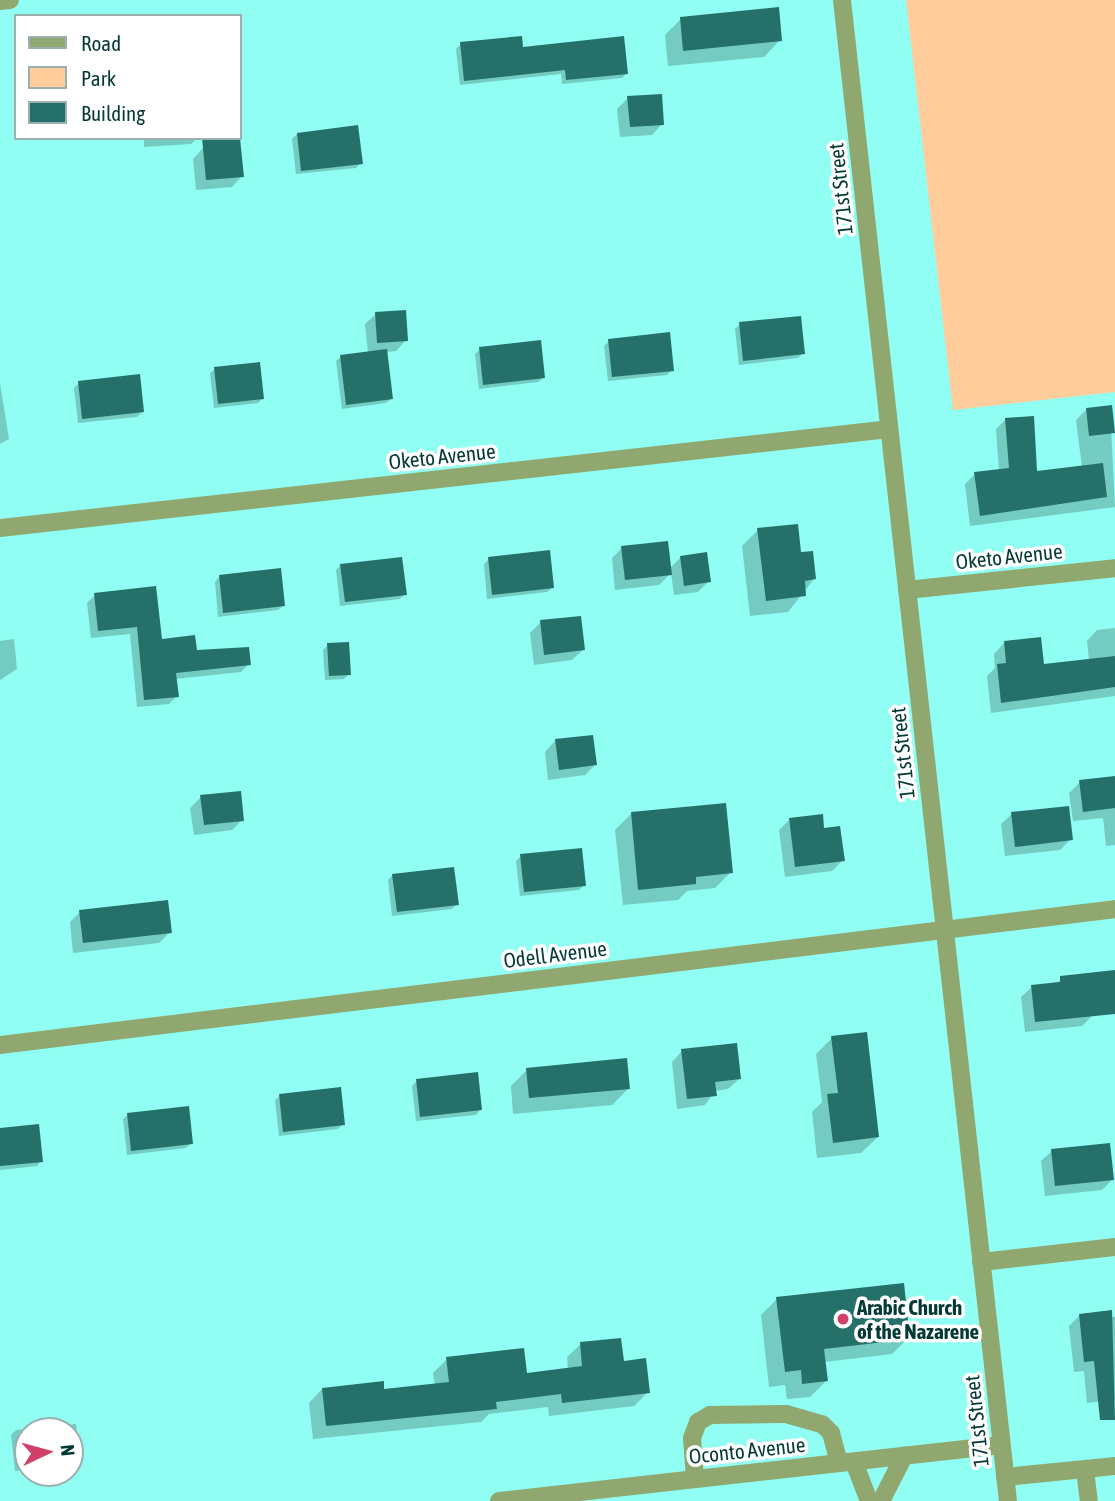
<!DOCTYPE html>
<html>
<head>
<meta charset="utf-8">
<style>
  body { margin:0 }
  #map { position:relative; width:1115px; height:1501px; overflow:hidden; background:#90fef3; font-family:"Asap Condensed",sans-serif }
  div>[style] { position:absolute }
  .green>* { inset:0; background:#fecd9b }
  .shadow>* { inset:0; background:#0003 }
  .building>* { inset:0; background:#26706a }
  .minor>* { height:18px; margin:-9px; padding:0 9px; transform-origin:9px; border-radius:9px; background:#90a870 }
  .dots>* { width:19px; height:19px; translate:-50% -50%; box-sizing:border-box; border:4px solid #fff; border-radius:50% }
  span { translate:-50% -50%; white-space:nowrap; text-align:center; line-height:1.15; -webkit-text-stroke:7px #fff; paint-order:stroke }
  .street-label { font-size:21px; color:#053936 }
  .poi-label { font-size:21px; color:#053936; font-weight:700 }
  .left { translate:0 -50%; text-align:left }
  .legend { position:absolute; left:14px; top:14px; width:228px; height:126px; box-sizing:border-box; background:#fff; border:2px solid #9bb0af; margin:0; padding:9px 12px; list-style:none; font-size:21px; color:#053936 }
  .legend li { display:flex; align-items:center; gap:14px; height:35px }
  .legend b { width:35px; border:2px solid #9bb0af }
  .north { position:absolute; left:14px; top:1417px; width:70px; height:70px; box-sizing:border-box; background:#fff; border:2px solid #9bb0af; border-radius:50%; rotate:85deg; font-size:19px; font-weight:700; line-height:28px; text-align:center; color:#053936 }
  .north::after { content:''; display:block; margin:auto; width:24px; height:32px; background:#d04169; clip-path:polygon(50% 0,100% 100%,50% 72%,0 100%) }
</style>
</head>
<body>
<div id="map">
  <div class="green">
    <i style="clip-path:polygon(906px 0,1115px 0,1115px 392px,953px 410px)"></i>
  </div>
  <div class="shadow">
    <i style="clip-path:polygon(681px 19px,780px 40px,764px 57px,668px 66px,665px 35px)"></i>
    <i style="clip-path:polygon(461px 44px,521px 49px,627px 73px,622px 78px,562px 84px,561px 74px,460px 85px,456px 49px)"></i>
    <i style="clip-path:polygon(628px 98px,662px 124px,652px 135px,620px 137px,617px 109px)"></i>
    <i style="clip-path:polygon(297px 134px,361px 163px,356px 168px,296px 174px,292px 139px)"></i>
    <i style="clip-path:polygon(144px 138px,197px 138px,191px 144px,144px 147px)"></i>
    <i style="clip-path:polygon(203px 148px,242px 176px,232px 187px,196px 190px,193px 159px)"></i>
    <i style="clip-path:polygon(376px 314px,406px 340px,396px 351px,386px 352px,391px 399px,386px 403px,342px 409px,336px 361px,341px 357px,368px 353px,365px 324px)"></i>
    <i style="clip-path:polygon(740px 324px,803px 353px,798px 358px,739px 365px,735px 329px)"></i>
    <i style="clip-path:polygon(609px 341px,672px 370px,667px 375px,608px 381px,604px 346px)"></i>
    <i style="clip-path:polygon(480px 349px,543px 378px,538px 382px,479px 389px,475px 354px)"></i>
    <i style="clip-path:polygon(215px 369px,263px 398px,258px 403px,214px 408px,210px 373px)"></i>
    <i style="clip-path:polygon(0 383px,9px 439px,0 444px)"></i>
    <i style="clip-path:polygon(79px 383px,142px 412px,137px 417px,78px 423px,74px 388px)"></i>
    <i style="clip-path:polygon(1110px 407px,1115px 507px,970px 526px,965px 484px,975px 474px,999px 471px,996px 429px,1006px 419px,1035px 473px,1082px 467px,1076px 420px,1086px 410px)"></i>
    <i style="clip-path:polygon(758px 530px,800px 554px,814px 579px,788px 612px,750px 616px,742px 546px)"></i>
    <i style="clip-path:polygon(622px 548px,669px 569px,681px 557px,709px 581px,698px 592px,674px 595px,671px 573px,659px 585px,615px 590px,612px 558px)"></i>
    <i style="clip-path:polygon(489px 559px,552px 588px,547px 592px,487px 599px,484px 564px)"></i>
    <i style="clip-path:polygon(341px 565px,405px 594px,400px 599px,340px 606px,336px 570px)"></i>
    <i style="clip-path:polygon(219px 577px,283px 606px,278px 610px,218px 617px,215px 582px)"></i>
    <i style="clip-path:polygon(95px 595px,160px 641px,249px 664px,241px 672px,175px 679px,177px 696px,169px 704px,137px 707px,130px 634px,91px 638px,87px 603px)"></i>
    <i style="clip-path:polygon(541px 622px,583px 650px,572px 660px,534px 665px,530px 633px)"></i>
    <i style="clip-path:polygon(1115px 628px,1115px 696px,991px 713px,987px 676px,995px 668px,994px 654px,1004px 643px,1043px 666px,1089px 661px,1087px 641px,1097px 630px)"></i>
    <i style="clip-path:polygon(14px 639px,17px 669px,0 680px,0 641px)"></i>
    <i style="clip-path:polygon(328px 645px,349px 674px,344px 679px,325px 680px,323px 650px)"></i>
    <i style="clip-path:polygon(555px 741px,595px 765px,585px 775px,548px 780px,545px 752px)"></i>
    <i style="clip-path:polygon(1115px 778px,1115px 845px,1106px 846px,1103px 818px,1073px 821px,1069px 793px,1080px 782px)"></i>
    <i style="clip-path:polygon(201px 797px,242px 820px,232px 830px,194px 835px,190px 808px)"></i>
    <i style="clip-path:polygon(631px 814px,731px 872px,715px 888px,687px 891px,678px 900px,623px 905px,615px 830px)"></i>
    <i style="clip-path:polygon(1012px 814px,1071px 839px,1060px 850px,1005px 856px,1001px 824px)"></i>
    <i style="clip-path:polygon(790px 819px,823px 830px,843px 860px,832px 871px,785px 877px,779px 830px)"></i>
    <i style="clip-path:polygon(521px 856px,584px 885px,579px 890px,520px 896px,516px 861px)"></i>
    <i style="clip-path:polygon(393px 875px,457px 904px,452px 909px,392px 916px,388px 880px)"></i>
    <i style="clip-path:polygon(80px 912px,170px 932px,159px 943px,73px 953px,70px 922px)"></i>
    <i style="clip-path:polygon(1115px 970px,1115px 1011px,1092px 1016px,1082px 1026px,1025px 1032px,1021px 997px,1032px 987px)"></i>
    <i style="clip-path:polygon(832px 1038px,878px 1137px,861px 1153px,817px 1158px,812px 1112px,822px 1102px,816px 1054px)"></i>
    <i style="clip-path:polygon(682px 1051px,739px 1079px,728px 1089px,715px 1091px,705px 1105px,677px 1109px,672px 1062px)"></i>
    <i style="clip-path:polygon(527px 1070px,628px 1089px,612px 1105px,513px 1114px,511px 1086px)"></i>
    <i style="clip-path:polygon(417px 1081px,480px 1110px,476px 1115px,416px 1121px,412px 1086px)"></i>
    <i style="clip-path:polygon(280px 1096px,343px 1124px,338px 1129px,279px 1136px,275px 1100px)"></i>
    <i style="clip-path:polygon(128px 1115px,191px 1143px,186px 1148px,127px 1155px,123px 1119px)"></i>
    <i style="clip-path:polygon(0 1130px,41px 1161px,37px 1166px,0 1170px)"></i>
    <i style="clip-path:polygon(1052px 1151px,1112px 1180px,1102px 1190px,1045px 1196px,1041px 1161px)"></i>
    <i style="clip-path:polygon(777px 1299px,908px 1338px,892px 1354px,824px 1362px,826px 1381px,810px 1397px,787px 1399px,785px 1385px,769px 1387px,761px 1315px)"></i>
    <i style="clip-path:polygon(1080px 1315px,1115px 1317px,1115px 1400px,1087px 1403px,1084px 1371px,1074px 1372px,1069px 1326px)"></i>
    <i style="clip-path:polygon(581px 1344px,622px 1363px,648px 1392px,634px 1406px,549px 1416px,548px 1407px,489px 1414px,481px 1422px,313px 1439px,309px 1403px,322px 1389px,383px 1391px,435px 1385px,433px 1373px,447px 1359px,525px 1375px,568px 1370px,567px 1357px)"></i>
    <i style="clip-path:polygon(76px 1424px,80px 1459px,75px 1464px,70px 1465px,70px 1431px,28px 1431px,28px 1469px,15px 1471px,11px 1435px,16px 1430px)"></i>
  </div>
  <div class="building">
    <i style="clip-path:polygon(779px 7px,782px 41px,683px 51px,680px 17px)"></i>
    <i style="clip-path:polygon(522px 36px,523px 47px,624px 36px,628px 74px,566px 80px,565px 70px,464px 81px,460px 42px)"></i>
    <i style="clip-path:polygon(662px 94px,664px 125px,630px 127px,627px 96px)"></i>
    <i style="clip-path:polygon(358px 125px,363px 164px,301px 171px,297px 133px)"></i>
    <i style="clip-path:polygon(202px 138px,240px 138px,244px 177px,206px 180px)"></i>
    <i style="clip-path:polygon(406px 310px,408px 341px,377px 343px,375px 312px)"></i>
    <i style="clip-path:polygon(801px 316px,805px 354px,743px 361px,739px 322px)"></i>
    <i style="clip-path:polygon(670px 332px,674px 371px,612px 377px,608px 339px)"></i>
    <i style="clip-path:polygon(541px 340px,545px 378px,483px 385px,479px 347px)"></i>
    <i style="clip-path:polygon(387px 349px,393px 399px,346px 405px,340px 355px)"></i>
    <i style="clip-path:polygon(260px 362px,264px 399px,218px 404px,214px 367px)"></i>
    <i style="clip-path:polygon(140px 374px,144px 412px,82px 419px,78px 381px)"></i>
    <i style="clip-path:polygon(1112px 405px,1115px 433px,1089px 436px,1086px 408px)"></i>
    <i style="clip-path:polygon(1034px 416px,1037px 471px,1103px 463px,1107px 497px,980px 516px,974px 472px,1009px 468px,1005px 418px)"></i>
    <i style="clip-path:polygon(798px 524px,801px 552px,813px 551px,816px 579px,805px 581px,806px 596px,766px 601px,757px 528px)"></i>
    <i style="clip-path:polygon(668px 541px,672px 575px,625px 580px,621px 546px)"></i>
    <i style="clip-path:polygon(550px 550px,554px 588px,492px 595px,488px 557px)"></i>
    <i style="clip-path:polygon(707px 552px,711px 582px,684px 586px,680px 556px)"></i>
    <i style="clip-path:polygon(402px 557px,407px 595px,345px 602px,340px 564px)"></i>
    <i style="clip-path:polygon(281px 568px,285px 606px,223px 613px,219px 575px)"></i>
    <i style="clip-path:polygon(156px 586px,162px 639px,195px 635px,197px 650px,249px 647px,251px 665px,176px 673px,179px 697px,144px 700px,137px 627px,98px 631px,94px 593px)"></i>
    <i style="clip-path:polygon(581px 616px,585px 650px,544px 655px,540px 620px)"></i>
    <i style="clip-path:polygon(1041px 637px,1044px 664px,1115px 656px,1115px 687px,1001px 703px,997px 664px,1006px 663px,1004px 641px)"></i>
    <i style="clip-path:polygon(349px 642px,351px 675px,329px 676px,327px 643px)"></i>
    <i style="clip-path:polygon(593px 735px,597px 765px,559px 770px,555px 739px)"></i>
    <i style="clip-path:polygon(1115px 776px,1115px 808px,1083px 812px,1079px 780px)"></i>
    <i style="clip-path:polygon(241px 791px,244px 821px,204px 825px,200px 795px)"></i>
    <i style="clip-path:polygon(726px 803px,733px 873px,696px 877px,696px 884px,638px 890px,631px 812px)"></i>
    <i style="clip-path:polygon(1069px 806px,1073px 840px,1015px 847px,1011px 812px)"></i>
    <i style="clip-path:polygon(823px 814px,824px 828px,840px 826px,845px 861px,795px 867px,789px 818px)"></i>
    <i style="clip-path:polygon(582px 848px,586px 886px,524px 892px,520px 854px)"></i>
    <i style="clip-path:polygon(454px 867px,459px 905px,397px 912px,392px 874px)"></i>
    <i style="clip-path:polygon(168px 900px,172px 933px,83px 943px,79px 910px)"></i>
    <i style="clip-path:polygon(1115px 970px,1115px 1014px,1035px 1022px,1031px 985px,1060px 982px,1060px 976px)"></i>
    <i style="clip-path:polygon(867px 1032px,879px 1137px,833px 1143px,827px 1094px,838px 1093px,831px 1036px)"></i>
    <i style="clip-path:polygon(737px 1043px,741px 1079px,715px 1082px,717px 1096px,687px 1099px,681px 1049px)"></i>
    <i style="clip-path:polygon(627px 1058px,630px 1089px,529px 1098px,526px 1068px)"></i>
    <i style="clip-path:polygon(478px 1072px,482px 1110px,420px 1117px,416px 1079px)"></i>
    <i style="clip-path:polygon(341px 1087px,345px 1125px,283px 1132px,279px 1094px)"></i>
    <i style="clip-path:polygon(189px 1106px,193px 1144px,131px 1151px,127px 1113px)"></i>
    <i style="clip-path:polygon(39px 1124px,43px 1162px,0 1166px,0 1128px)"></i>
    <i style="clip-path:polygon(1110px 1143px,1114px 1180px,1055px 1186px,1051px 1149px)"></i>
    <i style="clip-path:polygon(904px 1283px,910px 1339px,824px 1349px,828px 1381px,802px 1384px,801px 1370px,785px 1372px,776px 1297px)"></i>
    <i style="clip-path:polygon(1112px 1310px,1115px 1420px,1100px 1420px,1094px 1361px,1084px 1362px,1079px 1314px)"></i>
    <i style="clip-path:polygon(621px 1338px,624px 1361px,646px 1358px,650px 1393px,562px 1403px,561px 1394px,496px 1402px,497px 1409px,326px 1426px,322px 1388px,384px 1381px,384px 1389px,449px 1382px,446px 1357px,524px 1348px,527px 1373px,582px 1366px,580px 1342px)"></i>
  </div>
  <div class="minor">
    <i style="left:842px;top:0;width:1510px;rotate:83.69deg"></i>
    <i style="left:0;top:1px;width:10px;rotate:-6deg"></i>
    <i style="left:0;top:528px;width:894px;rotate:-6.35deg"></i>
    <i style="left:907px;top:590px;width:209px;rotate:-6deg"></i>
    <i style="left:0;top:1045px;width:1123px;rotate:-6.95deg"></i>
    <i style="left:981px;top:1262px;width:135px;rotate:-6.4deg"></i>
    <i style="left:854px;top:1462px;width:42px;rotate:69deg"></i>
    <i style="left:1085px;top:1470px;width:31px;rotate:83deg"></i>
    <i style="left:1005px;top:1477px;width:111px;rotate:-5.7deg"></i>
    <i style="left:695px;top:1479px;width:41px;rotate:-94.2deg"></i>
    <i style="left:692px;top:1438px;width:17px;rotate:-69deg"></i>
    <i style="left:698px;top:1422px;width:14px;rotate:-30deg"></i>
    <i style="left:710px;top:1415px;width:76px;rotate:-0.8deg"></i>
    <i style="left:786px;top:1414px;width:37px;rotate:16deg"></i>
    <i style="left:822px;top:1424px;width:13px;rotate:45deg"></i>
    <i style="left:831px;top:1433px;width:31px;rotate:75deg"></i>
    <i style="left:499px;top:1501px;width:505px;rotate:-6.37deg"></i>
    <i style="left:881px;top:1501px;width:51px;rotate:-62.9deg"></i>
  </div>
  <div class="dots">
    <i style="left:843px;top:1319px;background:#d04169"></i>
  </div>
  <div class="street-label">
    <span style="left:840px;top:189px;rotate:-96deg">171st Street</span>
    <span style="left:442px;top:456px;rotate:-6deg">Oketo Avenue</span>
    <span style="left:1009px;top:556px;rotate:-6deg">Oketo Avenue</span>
    <span style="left:902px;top:753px;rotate:-96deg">171st Street</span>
    <span style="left:555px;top:954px;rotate:-7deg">Odell Avenue</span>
    <span style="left:976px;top:1421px;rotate:-96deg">171st Street</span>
    <span style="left:747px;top:1450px;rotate:-6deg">Oconto Avenue</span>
  </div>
  <div class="poi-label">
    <span class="left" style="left:857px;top:1319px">Arabic Church<br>of the Nazarene</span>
  </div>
  <ul class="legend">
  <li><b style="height:9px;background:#90a870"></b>Road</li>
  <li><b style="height:19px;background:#fecd9b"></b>Park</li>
  <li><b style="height:19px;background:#26706a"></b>Building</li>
  </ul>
  <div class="north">N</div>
</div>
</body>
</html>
